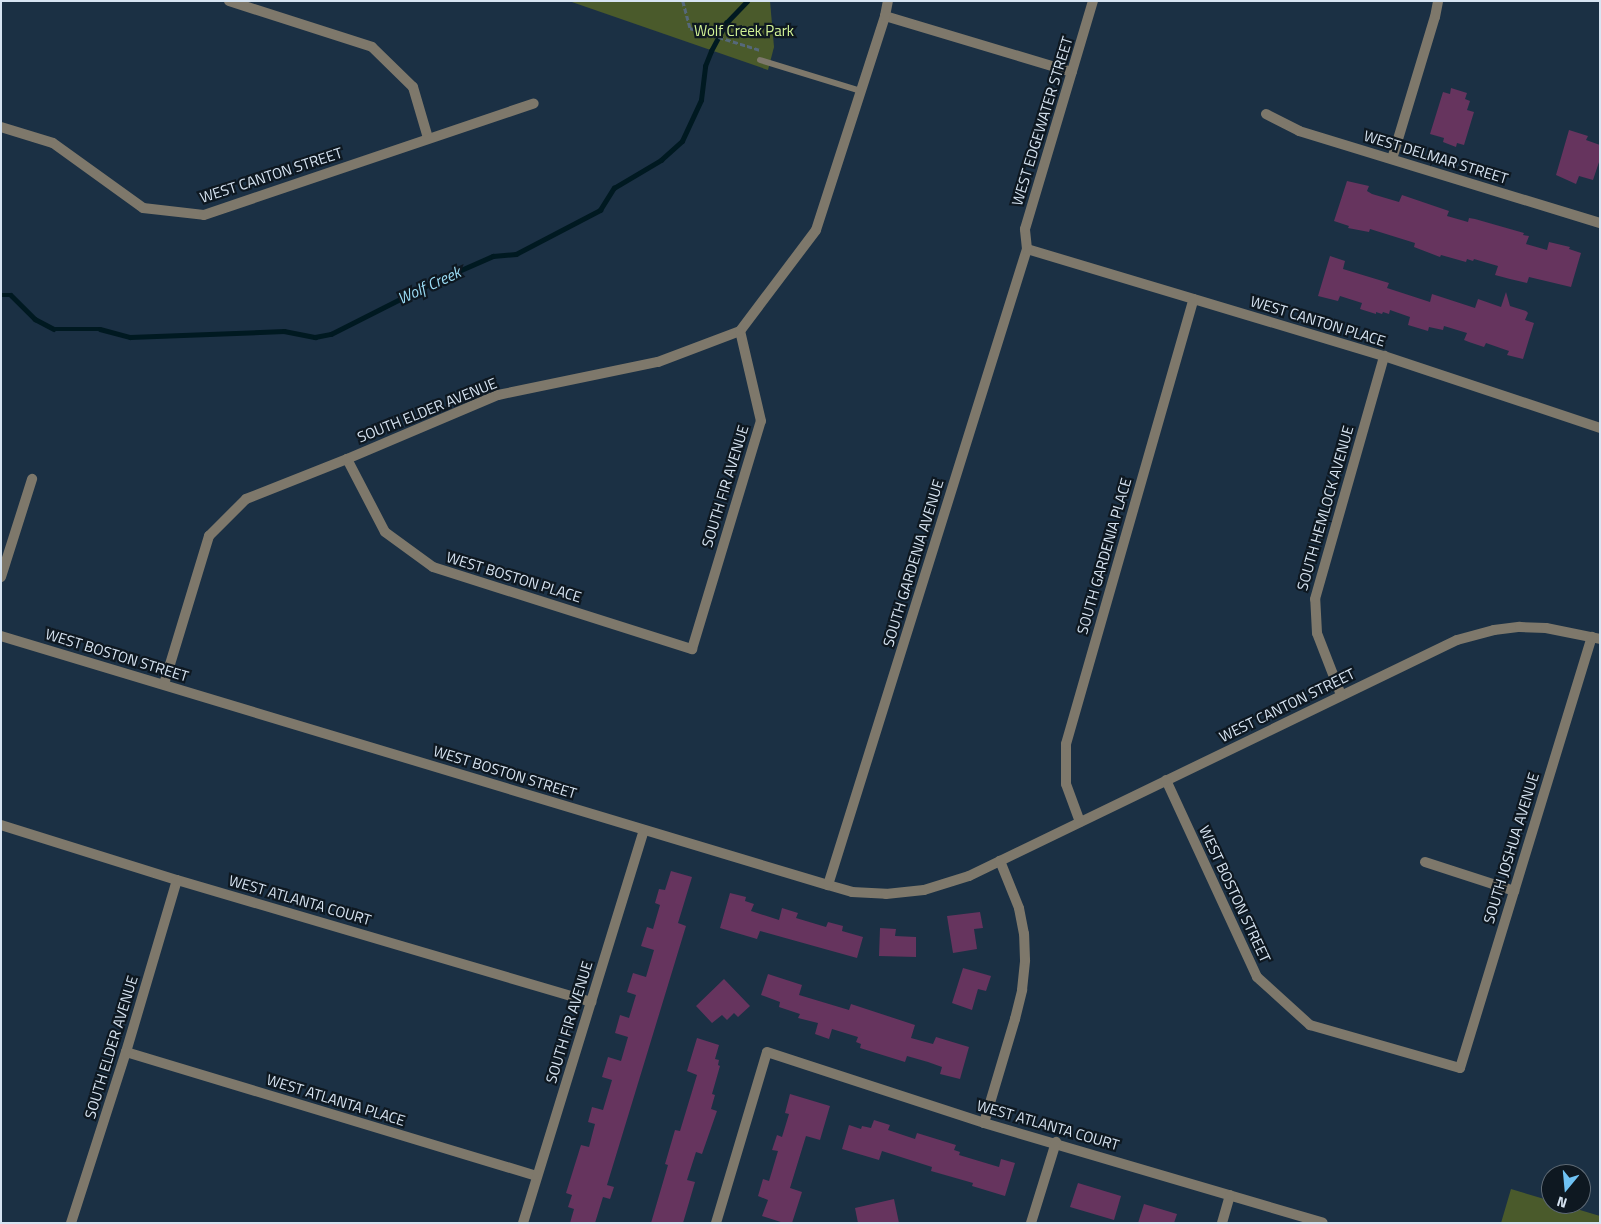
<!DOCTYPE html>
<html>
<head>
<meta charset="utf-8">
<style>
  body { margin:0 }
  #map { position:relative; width:1601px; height:1224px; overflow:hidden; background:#1b3044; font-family:"Titillium Web",sans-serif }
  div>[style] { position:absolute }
  .green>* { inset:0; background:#4a5a2b }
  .stream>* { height:4.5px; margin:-2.25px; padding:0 2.25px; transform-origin:2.25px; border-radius:2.25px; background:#001921 }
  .building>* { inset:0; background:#66345e }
  .path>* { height:2.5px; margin-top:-1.25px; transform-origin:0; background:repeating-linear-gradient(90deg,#55687a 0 5px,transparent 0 7.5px) }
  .service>* { height:6px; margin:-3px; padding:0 3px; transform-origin:3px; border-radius:3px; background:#7e786b }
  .minor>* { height:10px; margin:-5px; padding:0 5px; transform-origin:5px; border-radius:5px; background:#7e786b }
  span { translate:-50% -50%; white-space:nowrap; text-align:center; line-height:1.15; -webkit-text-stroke:4.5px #0e1821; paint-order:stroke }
  .park-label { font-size:15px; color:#d1f195 }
  .street-label { font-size:15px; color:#d7e4f2 }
  .water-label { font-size:16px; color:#9bdcf4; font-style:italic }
  .frame { position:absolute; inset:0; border:2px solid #d7e4f2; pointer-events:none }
  .north { position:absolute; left:1541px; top:1164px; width:50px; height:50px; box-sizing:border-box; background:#0e1821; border:1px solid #5e6a75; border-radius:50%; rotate:197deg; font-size:14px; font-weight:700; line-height:20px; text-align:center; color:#d7e4f2 }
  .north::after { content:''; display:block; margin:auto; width:18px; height:22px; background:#6fc2f4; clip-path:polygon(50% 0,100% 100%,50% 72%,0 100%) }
</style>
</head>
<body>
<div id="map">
  <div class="green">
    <i style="clip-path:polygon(569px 1px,770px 1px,774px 47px,768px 70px)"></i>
    <i style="clip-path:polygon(1511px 1189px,1551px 1201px,1551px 1204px,1560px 1204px,1600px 1216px,1600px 1223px,1501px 1223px)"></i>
  </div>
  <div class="stream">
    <i style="left:1px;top:295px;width:10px"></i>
    <i style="left:11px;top:295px;width:34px;rotate:45deg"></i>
    <i style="left:35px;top:319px;width:21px;rotate:28deg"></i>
    <i style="left:54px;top:329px;width:46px"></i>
    <i style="left:100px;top:329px;width:31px;rotate:15deg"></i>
    <i style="left:130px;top:337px;width:154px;rotate:-2.2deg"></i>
    <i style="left:284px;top:331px;width:32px;rotate:11deg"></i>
    <i style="left:315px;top:337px;width:16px;rotate:-11deg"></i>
    <i style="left:331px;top:334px;width:118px;rotate:-26.8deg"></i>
    <i style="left:436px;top:281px;width:62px;rotate:-23.7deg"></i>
    <i style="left:493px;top:256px;width:23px;rotate:-5deg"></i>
    <i style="left:516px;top:254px;width:95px;rotate:-27.6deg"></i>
    <i style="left:600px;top:210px;width:26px;rotate:-58deg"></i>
    <i style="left:614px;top:188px;width:55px;rotate:-30.8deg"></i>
    <i style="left:661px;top:160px;width:28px;rotate:-42deg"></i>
    <i style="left:682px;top:141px;width:45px;rotate:-65.1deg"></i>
    <i style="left:701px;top:100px;width:34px;rotate:-83deg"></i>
    <i style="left:705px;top:66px;width:16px;rotate:-68deg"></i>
    <i style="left:711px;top:51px;width:32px;rotate:-62deg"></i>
    <i style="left:726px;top:23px;width:30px;rotate:-46deg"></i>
  </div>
  <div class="building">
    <i style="clip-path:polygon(1451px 88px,1467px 93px,1465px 99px,1470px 101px,1467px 110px,1474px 112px,1464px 145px,1457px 143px,1456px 147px,1443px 142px,1444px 138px,1430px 134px,1443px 92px,1450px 94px)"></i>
    <i style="clip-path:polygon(1569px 130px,1588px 136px,1586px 140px,1600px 145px,1600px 159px,1593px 180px,1579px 176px,1576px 184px,1556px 175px)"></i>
    <i style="clip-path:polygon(1347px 181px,1369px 186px,1367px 191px,1372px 194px,1399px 202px,1402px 195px,1449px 211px,1447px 216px,1468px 222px,1469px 218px,1475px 219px,1524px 233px,1523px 235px,1529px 236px,1526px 244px,1547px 250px,1549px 242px,1570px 247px,1569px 249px,1581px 253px,1571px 287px,1529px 277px,1527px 283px,1510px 279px,1495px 275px,1498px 266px,1474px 259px,1473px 261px,1467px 259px,1466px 262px,1441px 255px,1440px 257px,1414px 247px,1415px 243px,1370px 229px,1369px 232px,1348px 228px,1349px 226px,1334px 221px)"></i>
    <i style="clip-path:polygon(1330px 256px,1345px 261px,1343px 269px,1389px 283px,1387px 288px,1430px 302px,1432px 294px,1475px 308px,1478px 299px,1501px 307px,1506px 292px,1510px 306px,1526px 311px,1528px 313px,1525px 320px,1534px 323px,1523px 359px,1507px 355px,1509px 351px,1486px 343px,1484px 347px,1469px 342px,1464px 340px,1467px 333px,1444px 326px,1443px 330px,1429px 327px,1428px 331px,1408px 325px,1410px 317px,1390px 310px,1389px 314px,1383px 312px,1382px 314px,1376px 312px,1376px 314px,1360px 309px,1362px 303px,1340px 296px,1338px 301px,1318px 296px)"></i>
    <i style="clip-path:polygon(671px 871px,692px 877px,678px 923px,686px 926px,607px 1185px,614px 1187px,610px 1199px,603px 1197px,595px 1223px,570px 1223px,574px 1209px,568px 1207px,572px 1195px,566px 1193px,581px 1145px,589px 1147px,595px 1124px,588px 1122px,592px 1107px,603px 1110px,612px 1080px,602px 1077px,608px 1057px,621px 1061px,628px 1037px,615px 1033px,620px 1015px,629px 1018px,636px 995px,627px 992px,633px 973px,646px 977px,654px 950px,641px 946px,647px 927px,653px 929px,660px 905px,655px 903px,659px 889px,665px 890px)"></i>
    <i style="clip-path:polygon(730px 893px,746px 897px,745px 901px,754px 904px,751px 911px,779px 920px,782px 908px,798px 913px,796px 918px,826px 927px,828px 922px,843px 926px,842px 931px,863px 937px,857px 958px,760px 931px,757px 939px,720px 928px)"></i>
    <i style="clip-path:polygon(980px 912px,983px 928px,974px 929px,977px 949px,953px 953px,947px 916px)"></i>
    <i style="clip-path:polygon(880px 928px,896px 929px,895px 936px,916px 937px,916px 957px,879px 956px)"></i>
    <i style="clip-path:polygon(963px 968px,991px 976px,986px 991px,978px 989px,972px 1010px,952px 1003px)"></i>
    <i style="clip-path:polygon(768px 974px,802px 985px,799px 995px,849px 1010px,851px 1004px,915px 1025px,911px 1038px,933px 1044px,936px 1037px,969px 1047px,960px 1079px,940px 1074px,942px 1067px,928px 1062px,907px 1056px,905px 1062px,860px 1048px,861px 1044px,856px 1042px,858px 1037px,832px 1029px,829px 1039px,815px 1034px,818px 1023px,798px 1018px,800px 1014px,779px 1007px,780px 1002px,761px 995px)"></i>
    <i style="clip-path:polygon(724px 979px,750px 1006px,738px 1017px,734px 1013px,727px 1020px,722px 1015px,712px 1023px,696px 1006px)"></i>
    <i style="clip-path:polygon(697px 1038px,719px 1045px,715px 1059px,719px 1060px,718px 1065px,720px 1066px,712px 1094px,715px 1095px,711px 1109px,717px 1111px,702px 1154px,696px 1152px,687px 1180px,695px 1182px,683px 1223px,651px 1223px,668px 1165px,665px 1164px,675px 1130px,680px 1131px,697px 1075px,687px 1071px)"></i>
    <i style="clip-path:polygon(790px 1094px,830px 1106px,820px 1140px,806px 1136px,790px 1188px,802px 1192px,792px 1223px,784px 1223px,762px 1216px,768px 1200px,758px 1196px,763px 1179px,769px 1181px,778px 1151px,772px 1150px,777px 1135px,782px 1137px,789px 1114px,785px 1113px)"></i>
    <i style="clip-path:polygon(874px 1120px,890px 1125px,888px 1130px,915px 1139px,917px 1133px,956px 1145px,954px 1150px,960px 1152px,959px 1155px,999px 1167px,1001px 1159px,1015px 1163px,1005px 1196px,972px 1186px,973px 1183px,931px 1171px,932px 1167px,882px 1151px,879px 1160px,842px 1149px,849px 1125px,861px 1129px,862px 1126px,871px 1128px)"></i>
    <i style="clip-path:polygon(1078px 1183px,1121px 1196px,1114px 1220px,1070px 1207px)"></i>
    <i style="clip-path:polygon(894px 1199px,899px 1223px,858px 1223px,855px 1208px)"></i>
    <i style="clip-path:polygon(1144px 1204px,1177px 1214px,1174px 1223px,1138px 1223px)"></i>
  </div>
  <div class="path">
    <i style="left:683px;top:1px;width:28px;rotate:75deg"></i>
    <i style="left:690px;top:28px;width:73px;rotate:17.4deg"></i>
  </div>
  <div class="service">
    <i style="left:760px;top:60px;width:106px;rotate:17.1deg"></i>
  </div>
  <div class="minor">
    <i style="left:229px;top:1px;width:150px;rotate:17.8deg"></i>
    <i style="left:372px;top:47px;width:57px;rotate:44.3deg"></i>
    <i style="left:413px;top:87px;width:53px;rotate:73.6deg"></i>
    <i style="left:885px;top:16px;width:195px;rotate:16.7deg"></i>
    <i style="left:1266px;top:114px;width:37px;rotate:27deg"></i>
    <i style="left:1299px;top:131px;width:315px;rotate:17deg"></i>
    <i style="left:1px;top:127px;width:54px;rotate:17.1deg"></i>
    <i style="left:53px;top:143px;width:111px;rotate:35.8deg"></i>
    <i style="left:143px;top:208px;width:61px;rotate:6.5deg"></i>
    <i style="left:204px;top:215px;width:348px;rotate:-18.7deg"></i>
    <i style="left:1392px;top:159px;width:148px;rotate:-73.2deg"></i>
    <i style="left:1435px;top:17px;width:16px;rotate:-79deg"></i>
    <i style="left:1027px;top:249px;width:373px;rotate:16.7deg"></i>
    <i style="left:1384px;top:356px;width:228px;rotate:18.4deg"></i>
    <i style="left:347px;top:459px;width:82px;rotate:62.5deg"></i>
    <i style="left:385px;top:532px;width:59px;rotate:36.1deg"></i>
    <i style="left:433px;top:567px;width:272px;rotate:17.6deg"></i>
    <i style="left:692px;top:649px;width:238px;rotate:-73.2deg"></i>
    <i style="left:761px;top:421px;width:92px;rotate:-103.1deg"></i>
    <i style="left:1px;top:577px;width:103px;rotate:-72.4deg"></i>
    <i style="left:1px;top:636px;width:864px;rotate:16.76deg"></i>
    <i style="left:828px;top:885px;width:25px;rotate:16deg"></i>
    <i style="left:852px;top:892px;width:34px;rotate:3deg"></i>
    <i style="left:886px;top:894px;width:38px;rotate:-6deg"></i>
    <i style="left:924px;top:890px;width:47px;rotate:-17.3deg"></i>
    <i style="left:969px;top:876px;width:542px;rotate:-25.81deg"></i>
    <i style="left:1457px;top:640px;width:38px;rotate:-15deg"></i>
    <i style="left:1494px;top:630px;width:26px;rotate:-7deg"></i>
    <i style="left:1520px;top:627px;width:26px;rotate:2deg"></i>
    <i style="left:1546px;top:628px;width:55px;rotate:11.5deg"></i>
    <i style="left:164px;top:684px;width:155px;rotate:-73.1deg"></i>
    <i style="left:209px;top:536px;width:52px;rotate:-45deg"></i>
    <i style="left:246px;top:499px;width:109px;rotate:-21.6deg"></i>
    <i style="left:347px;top:459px;width:164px;rotate:-23deg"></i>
    <i style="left:498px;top:395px;width:163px;rotate:-11.7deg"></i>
    <i style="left:658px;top:362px;width:88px;rotate:-20.7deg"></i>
    <i style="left:740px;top:331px;width:126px;rotate:-53deg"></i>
    <i style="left:816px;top:230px;width:225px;rotate:-72.1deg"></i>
    <i style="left:885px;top:16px;width:15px;rotate:-79deg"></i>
    <i style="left:1341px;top:695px;width:66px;rotate:-111.2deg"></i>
    <i style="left:1317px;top:633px;width:34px;rotate:-93deg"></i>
    <i style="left:1315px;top:599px;width:253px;rotate:-74.1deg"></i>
    <i style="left:1166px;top:780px;width:217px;rotate:65.2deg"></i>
    <i style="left:1257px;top:977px;width:72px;rotate:42.2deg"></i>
    <i style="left:1310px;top:1025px;width:156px;rotate:16deg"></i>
    <i style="left:1460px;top:1068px;width:451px;rotate:-73deg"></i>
    <i style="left:1080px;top:822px;width:40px;rotate:-110.2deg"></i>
    <i style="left:1066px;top:784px;width:40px;rotate:-90deg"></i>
    <i style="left:1066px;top:744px;width:463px;rotate:-74deg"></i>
    <i style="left:1px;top:825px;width:184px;rotate:17.4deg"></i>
    <i style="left:177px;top:880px;width:432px;rotate:16.4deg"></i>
    <i style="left:1425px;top:862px;width:94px;rotate:18deg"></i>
    <i style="left:828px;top:885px;width:666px;rotate:-72.63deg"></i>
    <i style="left:1027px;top:249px;width:20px;rotate:-96deg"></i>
    <i style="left:1025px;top:229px;width:238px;rotate:-73.4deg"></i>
    <i style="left:126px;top:1052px;width:429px;rotate:16.8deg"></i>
    <i style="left:984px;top:1123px;width:109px;rotate:-73.4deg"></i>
    <i style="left:1015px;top:1019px;width:30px;rotate:-76deg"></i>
    <i style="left:1022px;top:990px;width:30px;rotate:-84deg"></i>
    <i style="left:1025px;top:960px;width:26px;rotate:-92deg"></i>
    <i style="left:1024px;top:934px;width:26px;rotate:-101deg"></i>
    <i style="left:1019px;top:908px;width:51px;rotate:-112deg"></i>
    <i style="left:71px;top:1223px;width:180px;rotate:-72.2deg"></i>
    <i style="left:126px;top:1052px;width:179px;rotate:-73.5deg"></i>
    <i style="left:523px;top:1223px;width:411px;rotate:-72.9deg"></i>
    <i style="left:716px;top:1223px;width:178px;rotate:-73.4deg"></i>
    <i style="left:767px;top:1052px;width:228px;rotate:18.1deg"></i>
    <i style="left:984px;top:1123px;width:353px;rotate:16.4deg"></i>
    <i style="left:1031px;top:1223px;width:85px;rotate:-72.8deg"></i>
    <i style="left:1222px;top:1223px;width:29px;rotate:-74deg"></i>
  </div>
  <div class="park-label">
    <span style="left:744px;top:31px">Wolf Creek Park</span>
  </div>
  <div class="street-label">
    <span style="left:1042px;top:121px;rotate:-73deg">WEST EDGEWATER STREET</span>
    <span style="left:1436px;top:157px;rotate:17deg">WEST DELMAR STREET</span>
    <span style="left:271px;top:175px;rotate:-18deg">WEST CANTON STREET</span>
    <span style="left:1318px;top:321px;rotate:17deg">WEST CANTON PLACE</span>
    <span style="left:427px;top:410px;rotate:-22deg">SOUTH ELDER AVENUE</span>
    <span style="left:725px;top:486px;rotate:-73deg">SOUTH FIR AVENUE</span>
    <span style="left:1325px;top:508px;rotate:-74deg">SOUTH HEMLOCK AVENUE</span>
    <span style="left:1104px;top:556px;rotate:-74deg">SOUTH GARDENIA PLACE</span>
    <span style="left:913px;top:563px;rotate:-73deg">SOUTH GARDENIA AVENUE</span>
    <span style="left:514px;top:577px;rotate:17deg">WEST BOSTON PLACE</span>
    <span style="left:117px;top:655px;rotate:17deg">WEST BOSTON STREET</span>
    <span style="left:1287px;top:705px;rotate:-26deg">WEST CANTON STREET</span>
    <span style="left:505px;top:772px;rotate:17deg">WEST BOSTON STREET</span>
    <span style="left:1511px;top:848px;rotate:-73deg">SOUTH JOSHUA AVENUE</span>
    <span style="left:1235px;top:894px;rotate:65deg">WEST BOSTON STREET</span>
    <span style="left:300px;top:900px;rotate:16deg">WEST ATLANTA COURT</span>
    <span style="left:569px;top:1022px;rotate:-73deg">SOUTH FIR AVENUE</span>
    <span style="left:111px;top:1047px;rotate:-73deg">SOUTH ELDER AVENUE</span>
    <span style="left:336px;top:1100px;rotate:17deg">WEST ATLANTA PLACE</span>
    <span style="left:1048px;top:1125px;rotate:16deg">WEST ATLANTA COURT</span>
  </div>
  <div class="water-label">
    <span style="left:429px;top:285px;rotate:-25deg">Wolf Creek</span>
  </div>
  <div class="frame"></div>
  <div class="north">N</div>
</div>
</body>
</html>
